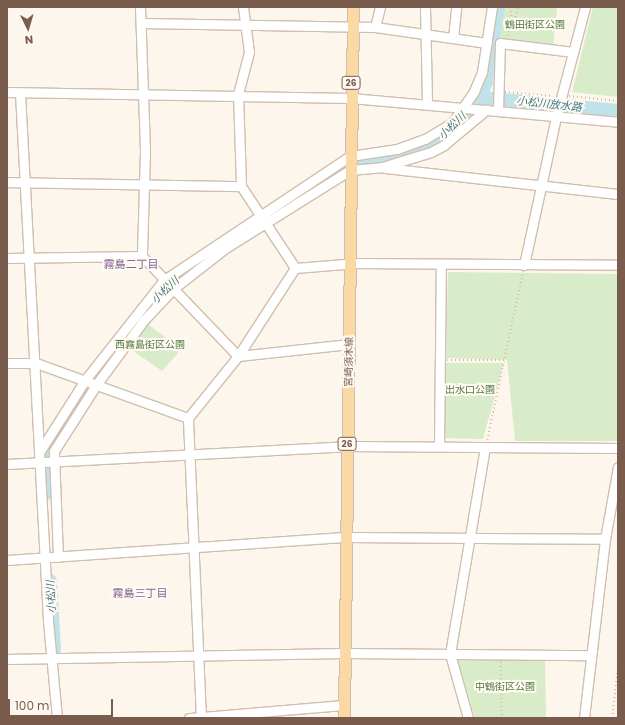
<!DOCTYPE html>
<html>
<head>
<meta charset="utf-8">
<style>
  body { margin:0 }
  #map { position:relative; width:625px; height:725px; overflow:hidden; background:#fdf6ec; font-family:Poppins,"Noto Sans JP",sans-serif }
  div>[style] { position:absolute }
  .green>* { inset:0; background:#d8ecc9 }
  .river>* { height:13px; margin:-6.5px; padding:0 6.5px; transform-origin:6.5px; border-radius:6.5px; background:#bfe3e8 }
  .path>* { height:1.5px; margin-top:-0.75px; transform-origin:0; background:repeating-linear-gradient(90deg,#d9b8a5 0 1px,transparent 0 4px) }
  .roads { filter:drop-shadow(1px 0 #d1beb0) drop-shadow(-1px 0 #d1beb0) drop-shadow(0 1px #d1beb0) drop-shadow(0 -1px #d1beb0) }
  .minor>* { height:9px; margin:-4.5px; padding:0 4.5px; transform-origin:4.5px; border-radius:4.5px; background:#fff }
  .major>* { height:11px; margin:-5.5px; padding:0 5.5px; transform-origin:5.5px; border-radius:5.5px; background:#fbd9a5 }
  span { translate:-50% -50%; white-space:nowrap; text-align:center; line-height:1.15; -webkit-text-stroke:4px #fffaf3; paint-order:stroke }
  .shield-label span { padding:1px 3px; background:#fffaf3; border:1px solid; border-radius:3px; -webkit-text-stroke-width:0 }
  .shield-label { font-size:9px; color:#7a5c4d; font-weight:700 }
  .park-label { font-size:10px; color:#537a41 }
  .street-label { font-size:10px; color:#7a5c4d }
  .water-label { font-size:11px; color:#437c86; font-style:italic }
  .neighbourhood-label { font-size:11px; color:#846695 }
  .frame { position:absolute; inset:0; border:8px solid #7a5c4d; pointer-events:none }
  .north { position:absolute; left:8px; top:8px; width:40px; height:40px; -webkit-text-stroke:3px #fffaf3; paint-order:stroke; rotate:175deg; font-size:11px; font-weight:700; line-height:16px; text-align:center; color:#7a5c4d }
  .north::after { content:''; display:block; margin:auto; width:14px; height:18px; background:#7a5c4d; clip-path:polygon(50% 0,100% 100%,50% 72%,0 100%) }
  .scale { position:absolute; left:8px; top:699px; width:105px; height:18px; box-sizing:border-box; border:2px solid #7a5c4d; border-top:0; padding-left:5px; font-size:12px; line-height:14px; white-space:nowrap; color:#7a5c4d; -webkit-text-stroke:3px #fffaf3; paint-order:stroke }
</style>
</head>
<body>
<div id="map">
  <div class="green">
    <i style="clip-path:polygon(503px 7px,557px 7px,553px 47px,498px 39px)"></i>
    <i style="clip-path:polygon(593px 7px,618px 7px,618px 97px,572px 92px)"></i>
    <i style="clip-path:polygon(448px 272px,618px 274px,617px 441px,515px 441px,507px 360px,446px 358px)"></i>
    <i style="clip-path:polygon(145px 322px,173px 343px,178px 353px,162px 371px,126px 346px)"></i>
    <i style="clip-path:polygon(444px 363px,504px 363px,483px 439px,442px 438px)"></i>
    <i style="clip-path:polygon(456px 655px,545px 657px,546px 718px,475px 718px)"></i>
  </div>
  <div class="river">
    <i style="left:480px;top:97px;width:139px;rotate:5.4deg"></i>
    <i style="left:305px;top:193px;width:41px;rotate:-34.1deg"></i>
    <i style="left:339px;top:170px;width:85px;rotate:-14.4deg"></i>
    <i style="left:421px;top:149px;width:20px;rotate:-27deg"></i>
    <i style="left:439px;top:140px;width:24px;rotate:-42deg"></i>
    <i style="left:457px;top:124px;width:35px;rotate:-50deg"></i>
    <i style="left:480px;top:97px;width:17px;rotate:-69deg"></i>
    <i style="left:486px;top:81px;width:75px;rotate:-80.8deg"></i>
    <i style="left:149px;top:304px;width:62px;rotate:-41.1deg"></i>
    <i style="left:46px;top:493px;width:38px;rotate:-93deg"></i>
    <i style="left:44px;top:455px;width:122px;rotate:-57.3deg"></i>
    <i style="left:50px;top:580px;width:70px;rotate:86.7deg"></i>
  </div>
  <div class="path">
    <i style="left:511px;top:20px;width:13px;rotate:-90deg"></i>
    <i style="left:508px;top:36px;width:16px;rotate:-79deg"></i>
    <i style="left:511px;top:20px;width:3px;rotate:18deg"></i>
    <i style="left:514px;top:21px;width:15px;rotate:-74deg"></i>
    <i style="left:505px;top:92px;width:48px;rotate:4.8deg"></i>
    <i style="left:569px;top:96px;width:49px;rotate:5.8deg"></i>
    <i style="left:447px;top:360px;width:60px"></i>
    <i style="left:487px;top:440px;width:173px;rotate:-78deg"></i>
    <i style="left:501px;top:662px;width:56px;rotate:89deg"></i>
    <i style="left:612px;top:718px;width:56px;rotate:-83.9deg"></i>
  </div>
  <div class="roads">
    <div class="minor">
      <i style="left:140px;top:7px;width:145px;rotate:88deg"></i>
      <i style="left:145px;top:152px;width:104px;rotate:91.7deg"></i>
      <i style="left:142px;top:256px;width:139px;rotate:46.2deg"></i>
      <i style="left:243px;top:7px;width:45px;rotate:82.4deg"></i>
      <i style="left:249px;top:52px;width:43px;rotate:104.7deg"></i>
      <i style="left:238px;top:94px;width:92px;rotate:88.1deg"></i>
      <i style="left:241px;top:186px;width:98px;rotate:56.6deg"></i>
      <i style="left:425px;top:7px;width:97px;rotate:88.8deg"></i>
      <i style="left:141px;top:23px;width:234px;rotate:1deg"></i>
      <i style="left:375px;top:27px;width:113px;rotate:8.1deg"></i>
      <i style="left:375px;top:27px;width:21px;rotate:-76deg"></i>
      <i style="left:453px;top:38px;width:31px;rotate:-84deg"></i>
      <i style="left:7px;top:92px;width:344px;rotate:1deg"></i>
      <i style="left:351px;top:98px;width:268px;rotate:5.1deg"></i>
      <i style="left:20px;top:93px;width:529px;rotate:86.96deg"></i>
      <i style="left:48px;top:621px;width:97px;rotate:84.7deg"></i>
      <i style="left:498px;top:110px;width:67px;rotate:-88.3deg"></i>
      <i style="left:500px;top:43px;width:74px;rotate:7deg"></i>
      <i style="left:385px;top:168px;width:234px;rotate:6.4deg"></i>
      <i style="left:7px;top:182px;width:234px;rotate:1deg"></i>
      <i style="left:7px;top:258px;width:135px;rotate:-0.8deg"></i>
      <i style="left:524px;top:265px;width:151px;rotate:-77.8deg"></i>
      <i style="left:556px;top:117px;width:114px;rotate:-75.2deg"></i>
      <i style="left:295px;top:268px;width:62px;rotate:-4.6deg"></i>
      <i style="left:357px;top:263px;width:261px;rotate:0.4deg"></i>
      <i style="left:238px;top:356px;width:112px;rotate:-6.2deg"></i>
      <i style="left:7px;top:363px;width:29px"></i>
      <i style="left:36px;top:363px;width:162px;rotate:19.9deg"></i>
      <i style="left:439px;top:446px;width:182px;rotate:-89.4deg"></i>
      <i style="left:40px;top:451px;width:84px;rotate:-57.6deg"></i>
      <i style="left:85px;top:380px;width:127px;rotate:-51.7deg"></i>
      <i style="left:164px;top:280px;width:224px;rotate:-33.7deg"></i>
      <i style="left:350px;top:156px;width:48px;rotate:-8.5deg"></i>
      <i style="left:397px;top:149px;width:30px;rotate:-20deg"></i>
      <i style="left:425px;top:139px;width:31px;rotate:-31deg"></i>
      <i style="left:452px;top:123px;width:39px;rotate:-55deg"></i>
      <i style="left:474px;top:91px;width:21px;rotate:-67deg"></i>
      <i style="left:482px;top:72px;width:66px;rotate:-81.3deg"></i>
      <i style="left:7px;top:464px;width:340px;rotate:-3deg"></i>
      <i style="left:347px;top:446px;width:271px;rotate:0.4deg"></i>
      <i style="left:58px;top:557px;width:106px;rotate:-92.2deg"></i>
      <i style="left:54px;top:451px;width:78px;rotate:-57.5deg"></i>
      <i style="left:96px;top:385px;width:81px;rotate:-53.6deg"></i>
      <i style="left:144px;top:320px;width:42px;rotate:-46.9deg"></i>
      <i style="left:173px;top:289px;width:65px;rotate:-38.1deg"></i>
      <i style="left:224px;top:249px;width:149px;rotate:-32.1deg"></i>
      <i style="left:350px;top:170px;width:32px;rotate:-5deg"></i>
      <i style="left:382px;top:167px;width:51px;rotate:-17deg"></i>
      <i style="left:431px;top:152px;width:15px;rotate:-28deg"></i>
      <i style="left:444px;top:145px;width:55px;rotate:-39.8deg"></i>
      <i style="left:7px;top:560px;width:341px;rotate:-3.9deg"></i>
      <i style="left:347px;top:537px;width:258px;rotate:0.4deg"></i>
      <i style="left:7px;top:659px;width:337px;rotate:-1deg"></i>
      <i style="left:344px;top:653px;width:246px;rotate:0.5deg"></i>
      <i style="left:189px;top:718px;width:156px;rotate:-4.8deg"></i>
      <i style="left:201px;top:718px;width:300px;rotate:-92.5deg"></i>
      <i style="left:188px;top:418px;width:80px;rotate:-51.1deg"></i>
      <i style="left:238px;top:356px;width:105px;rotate:-57.1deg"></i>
      <i style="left:468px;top:718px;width:66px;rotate:-105.7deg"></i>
      <i style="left:450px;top:654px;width:210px;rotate:-80.4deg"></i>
      <i style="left:584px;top:718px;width:180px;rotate:-83.3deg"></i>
      <i style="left:605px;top:539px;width:73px;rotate:-79.8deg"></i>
    </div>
    <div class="major">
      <i style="left:344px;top:718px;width:711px;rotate:-89.27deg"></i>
    </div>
  </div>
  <div class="shield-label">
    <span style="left:351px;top:83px">26</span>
    <span style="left:347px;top:444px">26</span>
  </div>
  <div class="park-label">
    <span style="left:535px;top:25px">鶴田街区公園</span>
    <span style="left:150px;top:345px">西霧島街区公園</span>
    <span style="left:470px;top:390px">出水口公園</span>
    <span style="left:505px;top:687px">中鶴街区公園</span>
  </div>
  <div class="street-label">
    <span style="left:349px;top:362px;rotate:-89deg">宮崎須木線</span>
  </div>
  <div class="water-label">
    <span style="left:549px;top:104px;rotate:6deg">小松川放水路</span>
    <span style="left:452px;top:126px;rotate:-44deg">小松川</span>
    <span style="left:165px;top:290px;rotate:-43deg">小松川</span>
    <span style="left:51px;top:597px;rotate:-93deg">小松川</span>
  </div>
  <div class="neighbourhood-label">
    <span style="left:131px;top:264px">霧島二丁目</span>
    <span style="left:140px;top:593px">霧島三丁目</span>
  </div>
  <div class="frame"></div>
  <div class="north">N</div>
  <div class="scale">100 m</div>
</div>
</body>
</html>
